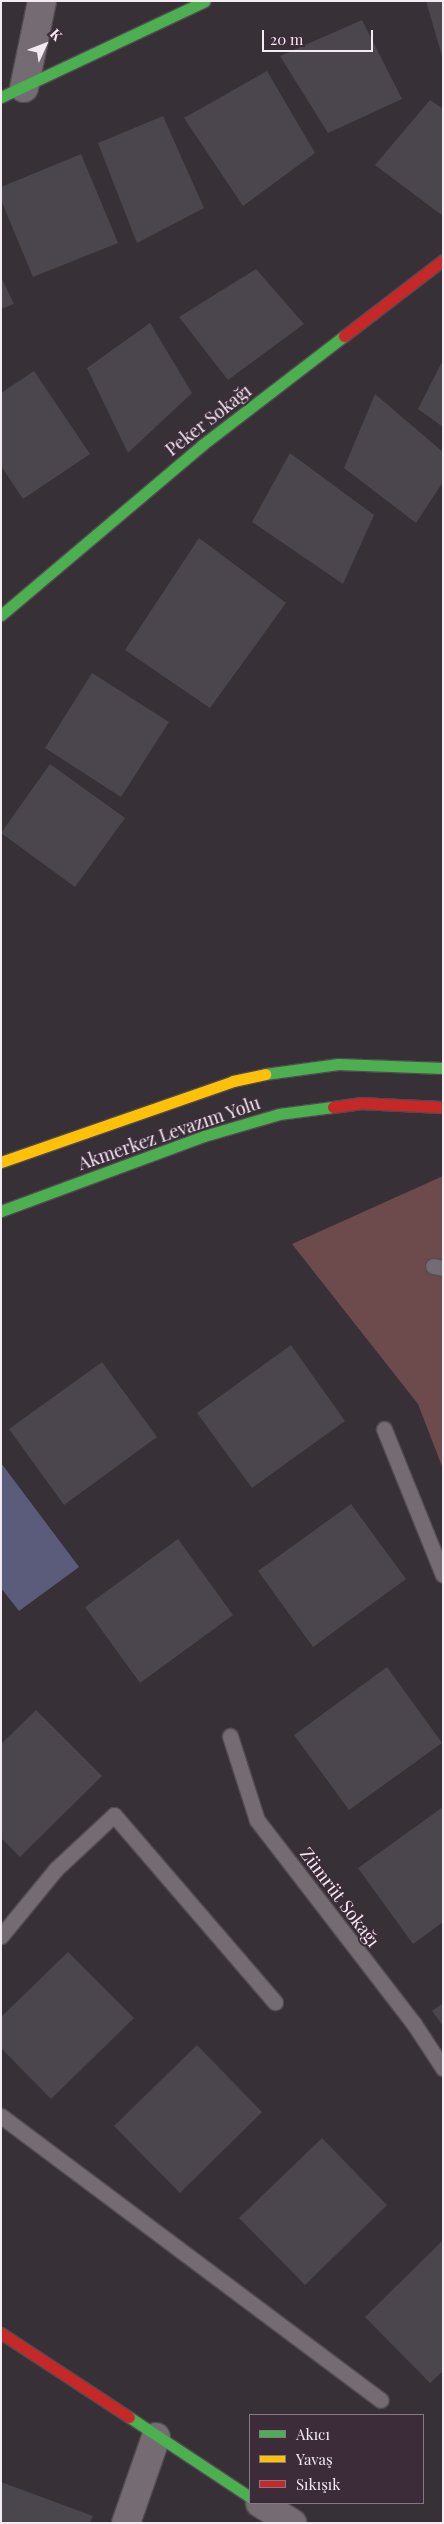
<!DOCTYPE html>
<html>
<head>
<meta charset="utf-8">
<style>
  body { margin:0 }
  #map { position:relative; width:444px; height:2524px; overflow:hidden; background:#383037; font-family:"Playfair Display",serif }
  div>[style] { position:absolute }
  .green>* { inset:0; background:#6d4a4c }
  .water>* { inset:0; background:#5b5b7b }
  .building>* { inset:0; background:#4b454e }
  .roads { filter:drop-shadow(1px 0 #524c51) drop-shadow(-1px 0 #524c51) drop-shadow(0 1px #524c51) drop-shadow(0 -1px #524c51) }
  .lane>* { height:15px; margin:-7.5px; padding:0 7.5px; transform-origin:7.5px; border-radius:7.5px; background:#746c72 }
  .street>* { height:28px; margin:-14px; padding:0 14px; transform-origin:14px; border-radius:14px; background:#746c72 }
  .fast>* { height:11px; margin:-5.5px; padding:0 5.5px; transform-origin:5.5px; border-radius:5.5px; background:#4caf50 }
  .slow>* { height:11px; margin:-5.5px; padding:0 5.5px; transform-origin:5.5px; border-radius:5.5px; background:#ffc107 }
  .jam>* { height:11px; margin:-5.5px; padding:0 5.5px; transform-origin:5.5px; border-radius:5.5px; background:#c62828 }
  span { translate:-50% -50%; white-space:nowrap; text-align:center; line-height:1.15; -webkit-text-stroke:4px #3c2c3a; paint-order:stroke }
  .street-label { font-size:18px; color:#f4eaf2 }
  .frame { position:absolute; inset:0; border:2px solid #f4eaf2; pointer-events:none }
  .legend { position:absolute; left:249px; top:2414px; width:175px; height:90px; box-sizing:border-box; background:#3c2c3a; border:1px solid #867884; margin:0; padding:6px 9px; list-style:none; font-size:15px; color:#f4eaf2 }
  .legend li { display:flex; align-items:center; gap:10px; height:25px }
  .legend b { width:25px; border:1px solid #867884 }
  .north { position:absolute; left:20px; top:20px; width:50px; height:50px; -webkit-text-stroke:4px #3c2c3a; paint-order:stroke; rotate:47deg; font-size:14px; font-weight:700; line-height:20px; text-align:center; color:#f4eaf2 }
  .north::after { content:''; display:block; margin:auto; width:18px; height:22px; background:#f4eaf2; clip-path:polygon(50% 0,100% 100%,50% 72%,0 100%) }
  .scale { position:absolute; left:262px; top:30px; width:111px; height:22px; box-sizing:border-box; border:2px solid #f4eaf2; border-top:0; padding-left:6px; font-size:15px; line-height:18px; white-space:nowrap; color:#f4eaf2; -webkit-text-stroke:4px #3c2c3a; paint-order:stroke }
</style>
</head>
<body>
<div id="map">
  <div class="green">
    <i style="clip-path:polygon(443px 1176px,443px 1469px,418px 1404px,292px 1244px)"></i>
  </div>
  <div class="water">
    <i style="clip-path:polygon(1px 1463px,79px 1567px,19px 1611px,1px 1588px)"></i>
  </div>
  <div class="building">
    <i style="clip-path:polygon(426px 1px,443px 1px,443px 56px,442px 56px)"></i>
    <i style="clip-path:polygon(362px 20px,402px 99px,328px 133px,280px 56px)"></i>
    <i style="clip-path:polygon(267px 71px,315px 153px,243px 206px,184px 118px)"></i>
    <i style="clip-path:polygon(430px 100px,443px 109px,443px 216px,375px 165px)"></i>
    <i style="clip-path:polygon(163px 116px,204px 208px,137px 243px,98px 143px)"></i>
    <i style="clip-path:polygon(81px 154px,118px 243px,33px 277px,1px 200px,1px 187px)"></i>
    <i style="clip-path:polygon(256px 269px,304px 324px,228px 380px,179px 317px)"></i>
    <i style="clip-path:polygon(1px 277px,14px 304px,1px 309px)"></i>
    <i style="clip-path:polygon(150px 323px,192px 393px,128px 453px,87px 368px)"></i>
    <i style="clip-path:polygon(443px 360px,443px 427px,418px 409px)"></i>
    <i style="clip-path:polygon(34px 371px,90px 454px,23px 499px,1px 466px,1px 393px)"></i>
    <i style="clip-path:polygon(375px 394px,443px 452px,443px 482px,416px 523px,344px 468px)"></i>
    <i style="clip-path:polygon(290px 453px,374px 515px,343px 584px,252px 522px)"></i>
    <i style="clip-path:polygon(199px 538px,286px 603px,210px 708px,125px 650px)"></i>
    <i style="clip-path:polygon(92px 673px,169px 722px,121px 797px,45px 748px)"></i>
    <i style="clip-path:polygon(50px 764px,125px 818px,75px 887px,1px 833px)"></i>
    <i style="clip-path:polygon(291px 1345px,345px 1421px,252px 1488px,197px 1413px)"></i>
    <i style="clip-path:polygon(102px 1362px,157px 1437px,64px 1505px,9px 1429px)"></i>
    <i style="clip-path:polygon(351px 1504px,406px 1579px,313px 1647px,258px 1571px)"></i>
    <i style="clip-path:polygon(178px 1539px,233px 1615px,140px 1683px,85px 1607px)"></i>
    <i style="clip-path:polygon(387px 1667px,442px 1743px,349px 1810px,294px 1735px)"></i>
    <i style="clip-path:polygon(36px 1710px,102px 1776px,20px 1857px,1px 1838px,1px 1744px)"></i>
    <i style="clip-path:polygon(443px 1807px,443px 1922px,413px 1944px,358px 1868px)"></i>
    <i style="clip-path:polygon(68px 1952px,134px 2018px,51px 2099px,1px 2048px,1px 2017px)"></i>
    <i style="clip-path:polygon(443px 2003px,443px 2026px,432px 2011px)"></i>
    <i style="clip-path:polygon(197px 2045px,262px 2112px,180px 2193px,114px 2126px)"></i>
    <i style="clip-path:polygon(322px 2138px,387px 2205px,305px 2285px,239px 2218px)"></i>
    <i style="clip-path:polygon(443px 2240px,443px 2371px,430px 2383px,365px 2317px)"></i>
    <i style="clip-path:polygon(1px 2482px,93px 2516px,90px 2523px,1px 2523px)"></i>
  </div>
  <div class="roads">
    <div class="lane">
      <i style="left:433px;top:1266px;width:10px;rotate:11deg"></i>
      <i style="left:384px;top:1429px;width:157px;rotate:68deg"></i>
      <i style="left:230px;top:1736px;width:88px;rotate:72.2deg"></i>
      <i style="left:257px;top:1820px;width:257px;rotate:52.4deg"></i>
      <i style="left:414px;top:2024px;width:53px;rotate:56.6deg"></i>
      <i style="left:1px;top:1936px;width:87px;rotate:-50.6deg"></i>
      <i style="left:56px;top:1869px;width:79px;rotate:-43deg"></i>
      <i style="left:114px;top:1815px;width:247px;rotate:49.3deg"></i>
      <i style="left:1px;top:2116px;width:474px;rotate:36.8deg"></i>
    </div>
    <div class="street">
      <i style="left:24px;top:88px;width:89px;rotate:-78.3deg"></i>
      <i style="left:260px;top:2503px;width:38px;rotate:32deg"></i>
      <i style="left:126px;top:2523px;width:91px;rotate:-70.8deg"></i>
    </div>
    <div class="fast">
      <i style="left:1px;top:97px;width:225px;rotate:-25.2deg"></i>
      <i style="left:1px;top:615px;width:263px;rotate:-40.2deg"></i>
      <i style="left:202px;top:445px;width:179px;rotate:-37.5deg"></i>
      <i style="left:265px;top:1074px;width:74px;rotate:-7.8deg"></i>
      <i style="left:338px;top:1064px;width:105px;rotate:2.2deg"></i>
      <i style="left:1px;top:1211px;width:216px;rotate:-20.3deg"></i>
      <i style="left:204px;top:1136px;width:78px;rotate:-16.3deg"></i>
      <i style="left:279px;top:1114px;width:54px;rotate:-7.4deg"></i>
      <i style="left:129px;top:2417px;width:145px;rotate:33.5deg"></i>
    </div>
    <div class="slow">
      <i style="left:1px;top:1162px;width:246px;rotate:-19.2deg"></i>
      <i style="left:233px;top:1081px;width:33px;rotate:-12deg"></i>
    </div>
    <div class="jam">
      <i style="left:344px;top:336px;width:125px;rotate:-37.5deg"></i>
      <i style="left:333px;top:1107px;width:27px;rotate:-8deg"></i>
      <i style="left:360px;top:1103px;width:83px;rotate:2.8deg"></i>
      <i style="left:1px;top:2333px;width:153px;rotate:33.3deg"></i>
    </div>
  </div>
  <div class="street-label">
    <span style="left:208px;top:420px;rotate:-38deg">Peker Sokağı</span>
    <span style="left:169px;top:1133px;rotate:-19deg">Akmerkez Levazım Yolu</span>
    <span style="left:340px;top:1897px;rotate:53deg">Zümrüt Sokağı</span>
  </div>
  <div class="frame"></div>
  <ul class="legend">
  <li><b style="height:6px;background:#4caf50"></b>Akıcı</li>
  <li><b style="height:6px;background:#ffc107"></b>Yavaş</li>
  <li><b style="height:6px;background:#c62828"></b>Sıkışık</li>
  </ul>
  <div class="north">K</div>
  <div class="scale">20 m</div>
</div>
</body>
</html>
